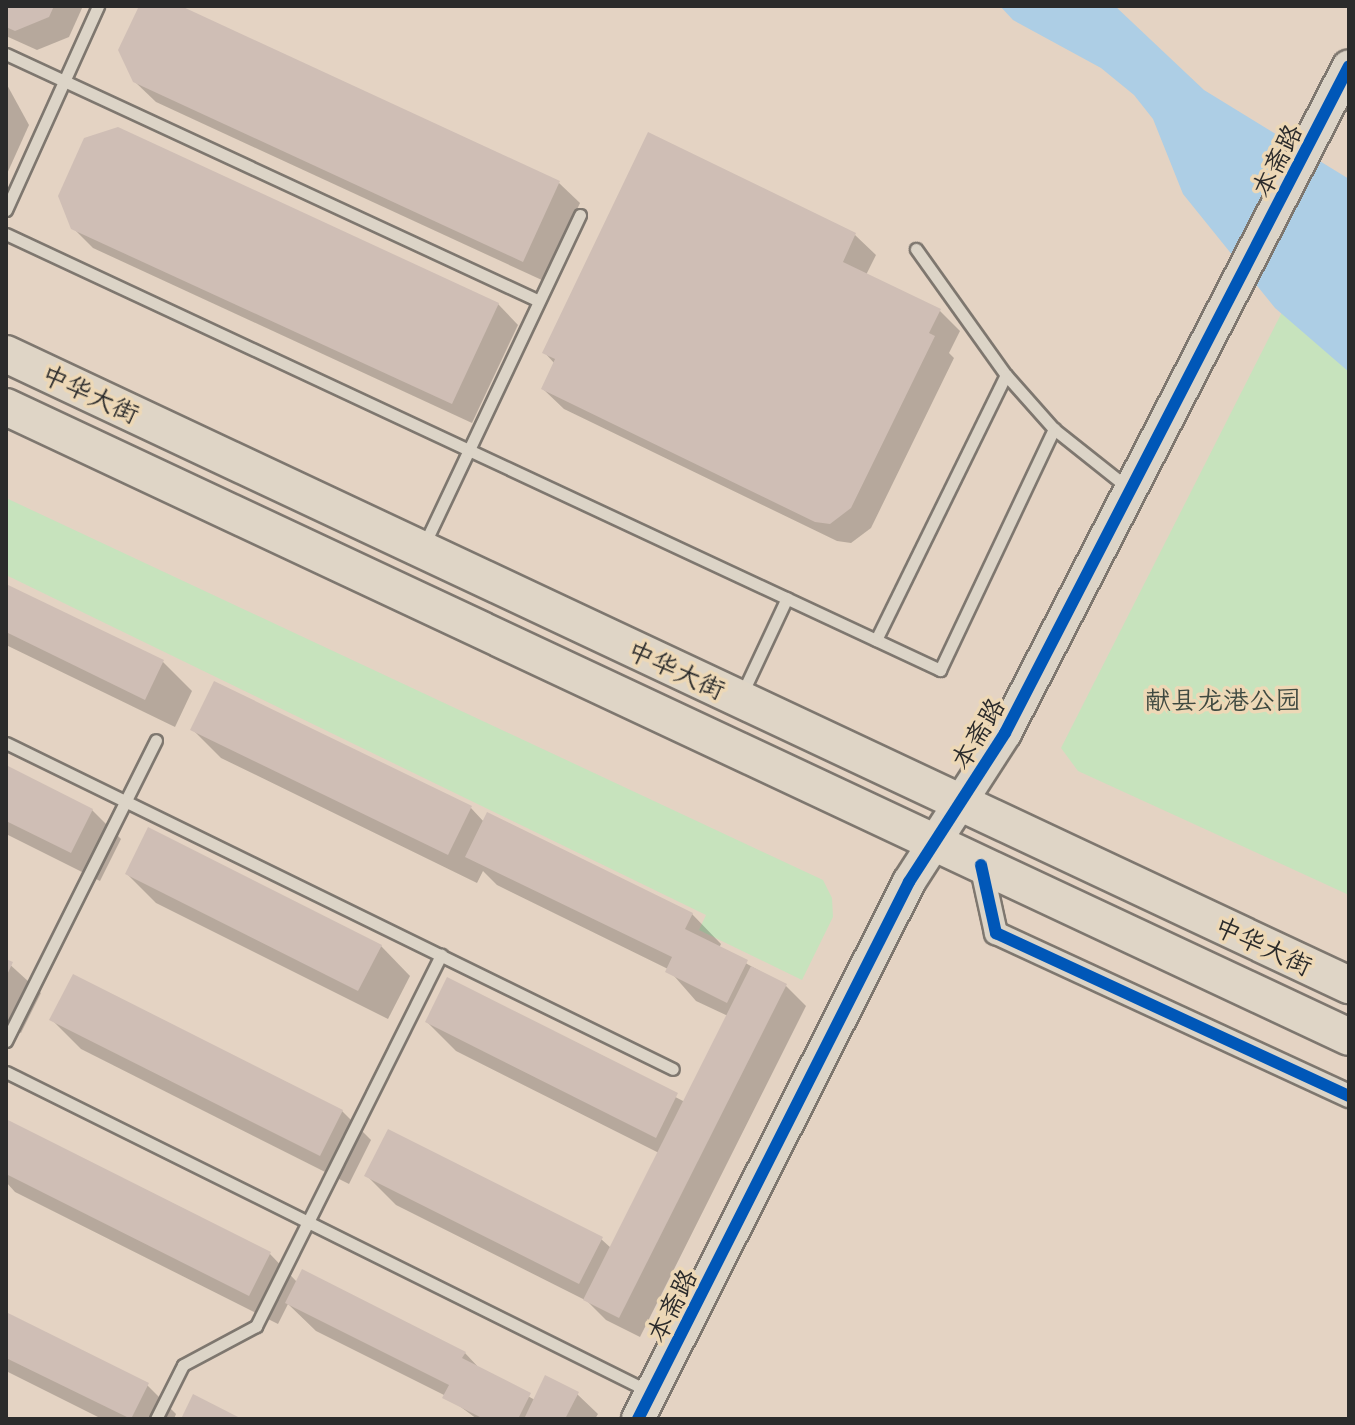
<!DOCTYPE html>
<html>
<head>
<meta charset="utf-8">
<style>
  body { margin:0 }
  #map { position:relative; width:1355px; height:1425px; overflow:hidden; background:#e4d3c3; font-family:"Playpen Sans","LXGW WenKai TC",sans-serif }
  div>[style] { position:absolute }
  .green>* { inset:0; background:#c7e3bd }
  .water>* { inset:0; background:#adcee5 }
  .shadow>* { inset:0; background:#0003 }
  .building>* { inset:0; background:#cfbeb5 }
  .roads { filter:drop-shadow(2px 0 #7e776f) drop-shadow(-2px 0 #7e776f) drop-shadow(0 2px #7e776f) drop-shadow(0 -2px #7e776f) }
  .lane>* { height:11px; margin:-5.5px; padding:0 5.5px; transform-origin:5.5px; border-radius:5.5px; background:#dcd4c7 }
  .street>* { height:22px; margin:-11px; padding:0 11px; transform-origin:11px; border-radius:11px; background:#dcd4c7 }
  .secondary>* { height:32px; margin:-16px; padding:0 16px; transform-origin:16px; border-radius:16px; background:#dcd4c7 }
  .primary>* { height:36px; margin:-18px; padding:0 18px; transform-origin:18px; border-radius:18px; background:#dfd5c6 }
  .cycleway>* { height:12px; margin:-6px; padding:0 6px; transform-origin:6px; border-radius:6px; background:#0057b8 }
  span { translate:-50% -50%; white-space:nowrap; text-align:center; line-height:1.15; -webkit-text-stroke:7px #edd8b6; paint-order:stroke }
  .street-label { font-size:26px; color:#2b2b2b }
  .park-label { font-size:26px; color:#3f4940 }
  .frame { position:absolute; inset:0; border:8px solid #2b2b2b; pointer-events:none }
</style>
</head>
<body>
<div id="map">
  <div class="green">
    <i style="clip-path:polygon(1349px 180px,1349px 895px,1078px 771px,1061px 748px)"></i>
    <i style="clip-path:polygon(6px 498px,823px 880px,832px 898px,833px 917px,802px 980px,699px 930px,706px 915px,6px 575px)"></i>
  </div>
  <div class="water">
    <i style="clip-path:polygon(1000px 6px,1115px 6px,1204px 90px,1349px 179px,1349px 372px,1275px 308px,1183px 194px,1153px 119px,1134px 95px,1101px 68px,1013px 20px)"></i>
  </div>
  <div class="shadow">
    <i style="clip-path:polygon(6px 6px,83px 6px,69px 37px,37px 50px,6px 36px)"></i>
    <i style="clip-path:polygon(141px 6px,176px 6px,559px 183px,580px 203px,544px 281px,156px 102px,134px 81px)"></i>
    <i style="clip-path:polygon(6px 83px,29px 125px,6px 176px)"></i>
    <i style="clip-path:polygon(72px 227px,498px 304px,518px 325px,472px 423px,93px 248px)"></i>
    <i style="clip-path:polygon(855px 235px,876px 255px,866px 275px,940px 311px,960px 331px,949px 353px,954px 358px,871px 528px,851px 543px,837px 541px,564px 409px,543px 389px,555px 364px,544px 352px)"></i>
    <i style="clip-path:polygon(6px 586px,163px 662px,192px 691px,175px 727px,6px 645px)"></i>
    <i style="clip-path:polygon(192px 729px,471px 808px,484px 822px,692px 914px,721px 944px,719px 948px,786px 986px,806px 1006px,640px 1337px,606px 1320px,587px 1301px,396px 1205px,367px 1176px,601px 1239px,611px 1248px,659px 1153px,456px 1051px,427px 1022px,448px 980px,685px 1102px,728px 1016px,696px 1001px,668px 969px,497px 885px,483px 871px,477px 883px,221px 758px)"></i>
    <i style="clip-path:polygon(6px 767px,92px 810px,121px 839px,100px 881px,6px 834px)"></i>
    <i style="clip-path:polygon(127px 874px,381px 946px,410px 976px,388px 1019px,156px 903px)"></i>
    <i style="clip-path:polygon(6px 961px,41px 993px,21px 1033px,6px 1026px)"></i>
    <i style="clip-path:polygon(52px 1020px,342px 1111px,371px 1140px,349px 1184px,81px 1049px)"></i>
    <i style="clip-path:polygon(6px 1123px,270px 1254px,297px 1282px,465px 1353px,481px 1370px,535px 1400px,577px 1394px,598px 1414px,595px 1419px,477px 1419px,446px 1396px,316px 1331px,288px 1304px,278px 1324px,15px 1192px,6px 1182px)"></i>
    <i style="clip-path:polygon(6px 1314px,147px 1385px,176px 1414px,174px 1419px,102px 1419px,6px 1371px)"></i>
  </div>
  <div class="building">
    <i style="clip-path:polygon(6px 6px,54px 6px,49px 17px,15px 31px,6px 27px)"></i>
    <i style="clip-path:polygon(139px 6px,181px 6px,560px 181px,523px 262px,133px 82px,118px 50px)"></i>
    <i style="clip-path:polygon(118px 127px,499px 303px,452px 404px,71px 229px,58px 196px,84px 138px)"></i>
    <i style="clip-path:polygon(648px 132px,856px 233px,843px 262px,941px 309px,929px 333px,935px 336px,851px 508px,830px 524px,815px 522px,541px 389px,555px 359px,542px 353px)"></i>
    <i style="clip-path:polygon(6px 584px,164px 660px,145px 700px,6px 632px)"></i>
    <i style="clip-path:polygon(214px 681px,472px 806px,448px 855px,190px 730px)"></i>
    <i style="clip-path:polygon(6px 765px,93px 809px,71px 853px,6px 821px)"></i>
    <i style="clip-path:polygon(487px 812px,693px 913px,685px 929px,748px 960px,727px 1003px,665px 972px,672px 957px,465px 857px)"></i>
    <i style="clip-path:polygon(148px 827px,382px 945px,358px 991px,125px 874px)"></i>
    <i style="clip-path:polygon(6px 959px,13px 962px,6px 977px)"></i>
    <i style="clip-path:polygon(751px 966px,787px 984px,619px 1318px,583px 1300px)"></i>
    <i style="clip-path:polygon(73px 974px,343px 1110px,320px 1156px,49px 1020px)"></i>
    <i style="clip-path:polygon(447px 977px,678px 1093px,656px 1138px,425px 1022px)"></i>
    <i style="clip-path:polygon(6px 1119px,271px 1252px,249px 1296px,6px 1174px)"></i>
    <i style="clip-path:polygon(388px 1129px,603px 1237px,579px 1284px,364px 1176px)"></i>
    <i style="clip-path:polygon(302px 1269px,466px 1352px,462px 1358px,531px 1393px,518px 1419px,484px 1419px,442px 1398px,449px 1385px,285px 1303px)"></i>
    <i style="clip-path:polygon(6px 1312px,149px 1383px,131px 1419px,6px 1358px)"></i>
    <i style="clip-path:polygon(545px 1375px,579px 1392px,565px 1419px,524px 1419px)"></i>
    <i style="clip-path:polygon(193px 1394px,242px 1419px,181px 1419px)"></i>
  </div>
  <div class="roads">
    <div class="lane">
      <i style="left:6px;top:54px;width:587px;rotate:24.86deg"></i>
      <i style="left:6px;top:210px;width:224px;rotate:-65.7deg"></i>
      <i style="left:6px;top:234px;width:1031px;rotate:25.02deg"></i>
      <i style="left:940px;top:670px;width:267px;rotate:-64.7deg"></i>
      <i style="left:916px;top:249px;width:155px;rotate:54.5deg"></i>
      <i style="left:1006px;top:375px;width:72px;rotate:48.4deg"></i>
      <i style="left:1054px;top:429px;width:93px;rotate:38.5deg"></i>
      <i style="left:424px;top:545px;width:365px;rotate:-64.7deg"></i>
      <i style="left:876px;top:640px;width:295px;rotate:-63.9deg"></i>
      <i style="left:741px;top:696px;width:108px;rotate:-64.9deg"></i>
      <i style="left:6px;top:743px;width:742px;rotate:26.05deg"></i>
      <i style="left:6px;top:1041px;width:336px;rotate:-63.5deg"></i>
      <i style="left:6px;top:1072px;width:719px;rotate:26.42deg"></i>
      <i style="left:156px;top:1419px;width:60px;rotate:-63.4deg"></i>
      <i style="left:183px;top:1365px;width:83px;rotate:-28.1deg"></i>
      <i style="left:256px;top:1326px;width:415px;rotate:-63.5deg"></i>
    </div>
    <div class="street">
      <i style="left:981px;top:865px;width:70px;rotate:77.6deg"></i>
      <i style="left:996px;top:933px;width:389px;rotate:24.8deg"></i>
    </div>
    <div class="secondary">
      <i style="left:638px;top:1419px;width:602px;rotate:-63.22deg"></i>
      <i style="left:909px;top:882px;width:177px;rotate:-57.2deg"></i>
      <i style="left:1005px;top:733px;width:750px;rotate:-62.72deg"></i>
    </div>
    <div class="primary">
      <i style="left:6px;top:354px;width:1484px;rotate:25.17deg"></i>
      <i style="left:6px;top:407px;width:1483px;rotate:25.13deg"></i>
    </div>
  </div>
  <div class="cycleway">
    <i style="left:981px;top:865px;width:70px;rotate:77.6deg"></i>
    <i style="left:996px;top:933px;width:389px;rotate:24.8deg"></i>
    <i style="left:638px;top:1419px;width:602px;rotate:-63.22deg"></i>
    <i style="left:909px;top:882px;width:177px;rotate:-57.2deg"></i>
    <i style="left:1005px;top:733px;width:750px;rotate:-62.72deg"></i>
  </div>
  <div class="street-label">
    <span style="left:1276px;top:160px;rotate:-63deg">本斋路</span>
    <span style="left:91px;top:393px;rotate:25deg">中华大街</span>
    <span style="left:677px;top:669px;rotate:25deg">中华大街</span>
    <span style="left:977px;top:733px;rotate:-59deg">本斋路</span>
    <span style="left:1264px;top:945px;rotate:25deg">中华大街</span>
    <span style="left:671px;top:1305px;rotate:-63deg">本斋路</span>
  </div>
  <div class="park-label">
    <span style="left:1223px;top:699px">献县龙港公园</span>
  </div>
  <div class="frame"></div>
</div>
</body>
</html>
